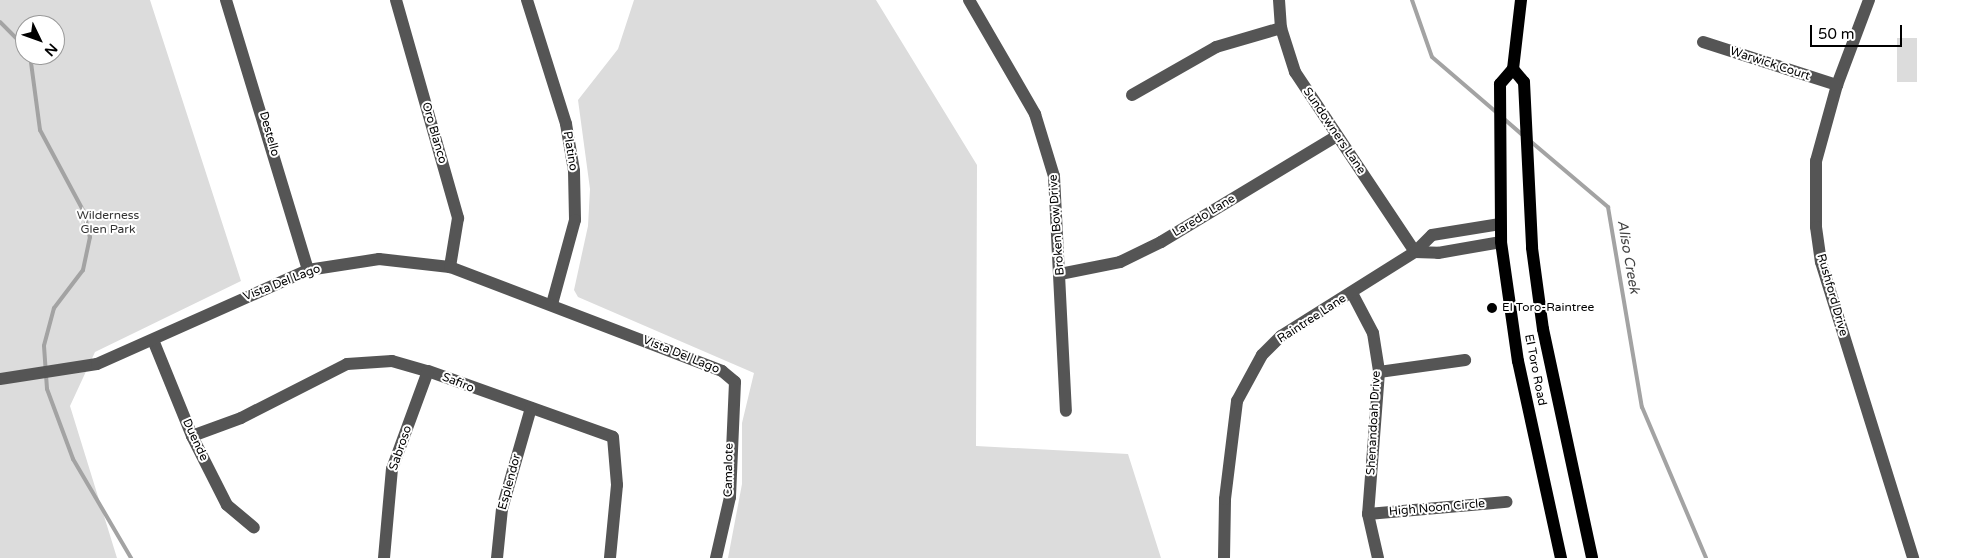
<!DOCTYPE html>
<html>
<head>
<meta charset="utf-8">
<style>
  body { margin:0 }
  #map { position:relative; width:1988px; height:558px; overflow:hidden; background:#fff; font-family:"Varela Round",sans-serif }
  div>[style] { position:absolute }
  .green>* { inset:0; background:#dcdcdc }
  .stream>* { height:4px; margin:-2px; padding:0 2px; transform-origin:2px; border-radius:2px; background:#a3a3a3 }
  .minor>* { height:12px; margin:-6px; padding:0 6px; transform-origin:6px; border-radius:6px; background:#555 }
  .major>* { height:12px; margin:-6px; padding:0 6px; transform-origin:6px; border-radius:6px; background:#000 }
  .dots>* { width:14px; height:14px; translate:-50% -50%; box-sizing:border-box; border:2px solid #fff; border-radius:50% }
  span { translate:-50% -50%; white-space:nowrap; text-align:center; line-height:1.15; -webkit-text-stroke:4px #fff; paint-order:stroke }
  .street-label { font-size:12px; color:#000 }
  .park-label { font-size:12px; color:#333 }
  .poi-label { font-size:12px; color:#000 }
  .left { translate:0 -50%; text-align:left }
  .water-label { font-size:14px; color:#444; font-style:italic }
  .north { position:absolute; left:15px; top:15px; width:50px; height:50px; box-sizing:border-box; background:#fff; border:1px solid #999; border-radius:50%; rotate:132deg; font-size:14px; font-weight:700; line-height:20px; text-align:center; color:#000 }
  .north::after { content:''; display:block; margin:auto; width:18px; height:22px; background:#000; clip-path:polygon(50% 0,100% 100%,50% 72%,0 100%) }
  .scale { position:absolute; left:1810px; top:25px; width:92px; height:22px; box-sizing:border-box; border:2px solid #000; border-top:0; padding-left:6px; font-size:15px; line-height:18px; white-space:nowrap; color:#000; -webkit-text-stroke:4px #fff; paint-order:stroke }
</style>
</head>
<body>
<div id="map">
  <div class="green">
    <i style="clip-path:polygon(evenodd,0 0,150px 0,241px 281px,95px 352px,70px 406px,117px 558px,0 558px,0 0,25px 25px,55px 25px,55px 55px,25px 55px,25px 25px)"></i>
    <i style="clip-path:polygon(634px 0,876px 0,977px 165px,976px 446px,1128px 454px,1161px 558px,728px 558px,742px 484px,742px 423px,754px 373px,578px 297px,574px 290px,588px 226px,590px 189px,578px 100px,618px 49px)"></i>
    <i style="clip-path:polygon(1897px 38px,1917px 38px,1917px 82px,1897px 82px)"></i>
  </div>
  <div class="stream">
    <i style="left:1412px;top:0;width:60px;rotate:70.7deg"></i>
    <i style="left:1432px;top:57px;width:86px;rotate:40.7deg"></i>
    <i style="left:0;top:22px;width:35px;rotate:45deg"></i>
    <i style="left:30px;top:55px;width:76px;rotate:82.4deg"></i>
    <i style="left:40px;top:130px;width:93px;rotate:61.8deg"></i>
    <i style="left:84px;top:212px;width:26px;rotate:77deg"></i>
    <i style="left:90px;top:237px;width:34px;rotate:102deg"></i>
    <i style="left:83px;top:270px;width:48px;rotate:127.3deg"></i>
    <i style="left:54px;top:308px;width:39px;rotate:105deg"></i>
    <i style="left:44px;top:346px;width:43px;rotate:86deg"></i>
    <i style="left:47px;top:389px;width:75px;rotate:69.6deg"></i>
    <i style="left:73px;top:459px;width:115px;rotate:59.6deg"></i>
    <i style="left:1503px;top:118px;width:28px;rotate:41deg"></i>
    <i style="left:1529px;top:140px;width:104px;rotate:40.3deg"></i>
    <i style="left:1608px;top:207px;width:203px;rotate:80.4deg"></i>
    <i style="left:1642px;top:407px;width:164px;rotate:67deg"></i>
  </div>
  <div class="minor">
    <i style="left:226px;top:0;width:282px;rotate:73.1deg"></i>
    <i style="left:396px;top:0;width:227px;rotate:74.1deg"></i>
    <i style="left:458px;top:218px;width:50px;rotate:99.3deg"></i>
    <i style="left:527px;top:0;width:130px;rotate:72.5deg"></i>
    <i style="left:566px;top:124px;width:48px;rotate:80.3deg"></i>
    <i style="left:574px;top:171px;width:49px;rotate:88.8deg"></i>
    <i style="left:575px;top:220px;width:87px;rotate:105.3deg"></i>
    <i style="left:969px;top:0;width:132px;rotate:59.9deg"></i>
    <i style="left:1035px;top:114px;width:65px;rotate:73deg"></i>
    <i style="left:1054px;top:176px;width:235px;rotate:87.1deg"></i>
    <i style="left:1279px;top:0;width:28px;rotate:86deg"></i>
    <i style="left:1281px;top:28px;width:46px;rotate:72.3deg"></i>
    <i style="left:1295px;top:72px;width:216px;rotate:56.3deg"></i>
    <i style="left:1869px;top:0;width:91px;rotate:110.6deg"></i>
    <i style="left:1837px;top:85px;width:79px;rotate:105.4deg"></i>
    <i style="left:1816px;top:161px;width:66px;rotate:90deg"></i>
    <i style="left:1816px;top:227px;width:35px;rotate:82deg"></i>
    <i style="left:1821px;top:262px;width:310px;rotate:72.7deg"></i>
    <i style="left:1703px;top:42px;width:141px;rotate:17.8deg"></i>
    <i style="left:1132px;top:95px;width:97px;rotate:-29.7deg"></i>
    <i style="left:1216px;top:47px;width:68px;rotate:-16.3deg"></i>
    <i style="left:1415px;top:252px;width:23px;rotate:2deg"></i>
    <i style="left:1438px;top:253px;width:64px;rotate:-9.9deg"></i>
    <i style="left:1060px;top:274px;width:61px;rotate:-11.3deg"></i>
    <i style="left:1120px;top:262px;width:46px;rotate:-26deg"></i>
    <i style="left:1161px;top:242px;width:205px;rotate:-31.1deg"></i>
    <i style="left:1352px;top:293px;width:45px;rotate:62.3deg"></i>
    <i style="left:1373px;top:333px;width:39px;rotate:81deg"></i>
    <i style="left:1379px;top:372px;width:142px;rotate:94.4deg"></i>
    <i style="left:1368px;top:514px;width:45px;rotate:77.2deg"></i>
    <i style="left:153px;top:340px;width:104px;rotate:67.9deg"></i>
    <i style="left:192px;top:436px;width:77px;rotate:63.1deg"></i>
    <i style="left:227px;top:505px;width:35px;rotate:40deg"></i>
    <i style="left:1379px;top:372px;width:87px;rotate:-7.9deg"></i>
    <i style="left:0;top:379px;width:98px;rotate:-8.8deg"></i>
    <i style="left:97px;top:364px;width:231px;rotate:-24deg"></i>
    <i style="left:308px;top:270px;width:72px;rotate:-8.8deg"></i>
    <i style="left:379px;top:259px;width:71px;rotate:6.4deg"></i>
    <i style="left:450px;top:267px;width:291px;rotate:20.9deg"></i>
    <i style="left:722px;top:371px;width:17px;rotate:40deg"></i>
    <i style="left:735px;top:382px;width:115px;rotate:92.5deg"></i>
    <i style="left:730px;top:497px;width:63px;rotate:102.9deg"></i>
    <i style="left:192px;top:436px;width:52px;rotate:-20.2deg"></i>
    <i style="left:241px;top:418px;width:119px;rotate:-27deg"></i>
    <i style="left:347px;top:364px;width:45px;rotate:-3.8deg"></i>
    <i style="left:392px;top:361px;width:37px;rotate:16deg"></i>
    <i style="left:428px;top:371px;width:196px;rotate:19.6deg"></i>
    <i style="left:613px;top:437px;width:48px;rotate:85.2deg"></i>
    <i style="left:617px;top:485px;width:73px;rotate:95.5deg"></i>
    <i style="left:1368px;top:514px;width:139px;rotate:-5deg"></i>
    <i style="left:384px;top:558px;width:89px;rotate:-84.9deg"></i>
    <i style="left:392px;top:469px;width:104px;rotate:-69.8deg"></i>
    <i style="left:497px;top:558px;width:49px;rotate:-84.2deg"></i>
    <i style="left:502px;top:509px;width:105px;rotate:-74deg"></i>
    <i style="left:1224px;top:558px;width:59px;rotate:-89deg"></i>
    <i style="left:1225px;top:499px;width:99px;rotate:-83deg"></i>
    <i style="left:1237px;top:401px;width:52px;rotate:-61.5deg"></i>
    <i style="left:1262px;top:355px;width:27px;rotate:-45deg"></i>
    <i style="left:1281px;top:336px;width:158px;rotate:-32.1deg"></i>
    <i style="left:1415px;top:252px;width:24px;rotate:-45deg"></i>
    <i style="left:1432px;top:235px;width:69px;rotate:-9.2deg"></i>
  </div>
  <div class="major">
    <i style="left:1521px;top:0;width:69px;rotate:96.6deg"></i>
    <i style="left:1513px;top:69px;width:20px;rotate:131deg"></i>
    <i style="left:1500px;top:84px;width:158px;rotate:89.6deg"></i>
    <i style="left:1501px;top:242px;width:120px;rotate:81.9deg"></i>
    <i style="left:1518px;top:361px;width:202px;rotate:77.7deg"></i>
    <i style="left:1513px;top:69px;width:17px;rotate:50deg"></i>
    <i style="left:1524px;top:82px;width:166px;rotate:87.2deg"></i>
    <i style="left:1532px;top:248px;width:82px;rotate:82.3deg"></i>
    <i style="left:1543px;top:329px;width:234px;rotate:77.9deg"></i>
  </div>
  <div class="dots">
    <i style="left:1492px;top:308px;background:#000"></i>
  </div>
  <div class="street-label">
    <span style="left:1770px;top:64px;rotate:18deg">Warwick Court</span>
    <span style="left:1334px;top:131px;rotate:56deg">Sundowners Lane</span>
    <span style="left:434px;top:133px;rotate:74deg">Oro Blanco</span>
    <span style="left:269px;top:134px;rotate:74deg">Destello</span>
    <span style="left:570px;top:151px;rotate:81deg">Platino</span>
    <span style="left:1204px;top:216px;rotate:-31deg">Laredo Lane</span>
    <span style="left:1057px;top:225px;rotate:-94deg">Broken Bow Drive</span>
    <span style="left:282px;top:283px;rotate:-21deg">Vista Del Lago</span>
    <span style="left:1832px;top:295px;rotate:74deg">Rushford Drive</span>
    <span style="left:1312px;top:319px;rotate:-33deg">Raintree Lane</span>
    <span style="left:681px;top:355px;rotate:22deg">Vista Del Lago</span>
    <span style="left:1535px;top:370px;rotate:79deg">El Toro Road</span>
    <span style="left:458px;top:383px;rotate:22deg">Safiro</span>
    <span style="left:1374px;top:423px;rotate:-87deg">Shenandoah Drive</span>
    <span style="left:195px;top:440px;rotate:65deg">Duende</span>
    <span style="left:401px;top:448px;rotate:-71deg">Sabroso</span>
    <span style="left:729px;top:470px;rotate:-89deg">Camalote</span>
    <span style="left:510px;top:482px;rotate:-75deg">Esplendor</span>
    <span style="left:1437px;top:508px;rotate:-5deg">High Noon Circle</span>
  </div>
  <div class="park-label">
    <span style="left:108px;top:223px">Wilderness<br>Glen Park</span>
  </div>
  <div class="poi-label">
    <span class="left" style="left:1502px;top:308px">El Toro-Raintree</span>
  </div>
  <div class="water-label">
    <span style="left:1628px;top:257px;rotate:80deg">Aliso Creek</span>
  </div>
  <div class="north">N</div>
  <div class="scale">50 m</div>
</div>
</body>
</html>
